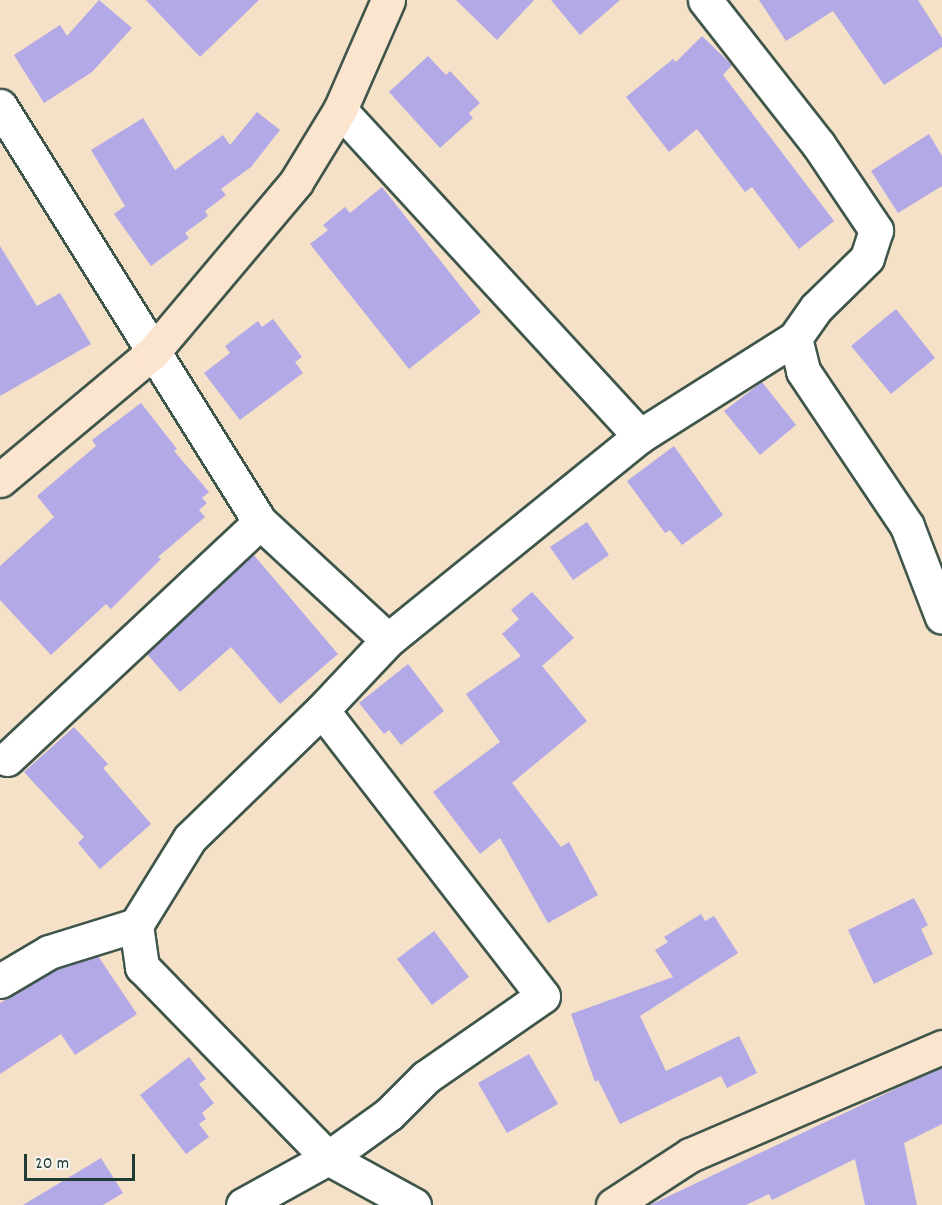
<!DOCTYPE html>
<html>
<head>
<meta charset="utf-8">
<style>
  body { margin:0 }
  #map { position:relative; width:942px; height:1205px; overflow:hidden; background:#f4e1c8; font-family:Dekko,sans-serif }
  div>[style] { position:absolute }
  .building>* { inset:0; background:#b3a9e6 }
  .roads { filter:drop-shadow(2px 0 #3f564a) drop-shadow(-2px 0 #3f564a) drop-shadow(0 2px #3f564a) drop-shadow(0 -2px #3f564a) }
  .minor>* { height:33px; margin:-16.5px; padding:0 16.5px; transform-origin:16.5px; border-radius:16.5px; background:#fff }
  .secondary>* { height:33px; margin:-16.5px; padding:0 16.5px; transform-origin:16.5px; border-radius:16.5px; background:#fce5cf }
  span { translate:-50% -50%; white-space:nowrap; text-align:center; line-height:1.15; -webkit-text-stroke:6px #f6f6f2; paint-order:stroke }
  .scale { position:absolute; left:24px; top:1154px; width:111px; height:27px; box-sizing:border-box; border:3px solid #1f3d34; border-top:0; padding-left:8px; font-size:18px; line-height:21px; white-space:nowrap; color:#1f3d34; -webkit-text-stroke:4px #f6f6f2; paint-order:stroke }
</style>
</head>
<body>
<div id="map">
  <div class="building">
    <i style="clip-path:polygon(99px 0,132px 28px,92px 72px,44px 103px,14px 55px,60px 25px,67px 36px)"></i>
    <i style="clip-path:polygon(146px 0,259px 0,200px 57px)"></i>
    <i style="clip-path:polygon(456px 0,534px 0,497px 40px)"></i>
    <i style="clip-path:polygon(551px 0,620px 0,580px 35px)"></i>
    <i style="clip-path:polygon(759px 0,918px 0,942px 38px,942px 47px,884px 85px,833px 11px,786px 41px)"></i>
    <i style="clip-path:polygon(702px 36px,732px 65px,723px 75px,834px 221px,799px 249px,752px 187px,745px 192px,697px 129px,669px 152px,626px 97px,673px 59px,676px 62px)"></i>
    <i style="clip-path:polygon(428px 56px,446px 75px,450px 71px,480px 103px,469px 113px,473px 118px,440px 148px,389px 92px)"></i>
    <i style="clip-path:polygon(257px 112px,280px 130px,251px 167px,221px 189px,226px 195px,205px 211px,208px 216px,185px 233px,189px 238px,151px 266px,114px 214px,125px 206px,91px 150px,143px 118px,175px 170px,223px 135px,230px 145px)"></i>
    <i style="clip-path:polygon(929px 134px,942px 156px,942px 186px,898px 213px,871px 171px)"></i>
    <i style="clip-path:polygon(382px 187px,481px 312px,409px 369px,310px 244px,328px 230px,323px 225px,345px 207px,350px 213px)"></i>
    <i style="clip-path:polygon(0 246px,37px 306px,60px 293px,91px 344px,0 396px)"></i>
    <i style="clip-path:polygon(896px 309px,935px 358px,891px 394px,851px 346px)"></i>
    <i style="clip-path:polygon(273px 319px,302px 357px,295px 362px,303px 373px,240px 420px,204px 373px,230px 353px,225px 346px,258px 321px,262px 327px)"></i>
    <i style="clip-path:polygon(762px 382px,796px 425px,760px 455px,724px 411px)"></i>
    <i style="clip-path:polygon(141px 403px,177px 449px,174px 451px,209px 492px,202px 498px,207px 503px,199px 510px,205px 517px,158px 557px,161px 559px,111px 609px,106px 604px,51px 655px,0 600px,0 566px,54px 517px,37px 496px,96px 446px,92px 440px)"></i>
    <i style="clip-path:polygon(674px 446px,723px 515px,682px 545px,670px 530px,665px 533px,627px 481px)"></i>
    <i style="clip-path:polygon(587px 522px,609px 555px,573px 580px,550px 547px)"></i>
    <i style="clip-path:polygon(253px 554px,338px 654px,280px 704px,231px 647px,180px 692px,147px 654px)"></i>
    <i style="clip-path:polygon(532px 592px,574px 638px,542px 666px,587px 721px,512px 783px,561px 847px,569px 842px,598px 895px,548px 923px,500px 838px,480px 854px,433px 792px,500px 742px,466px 694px,521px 656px,502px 634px,519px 619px,511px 610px)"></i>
    <i style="clip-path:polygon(408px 664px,444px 711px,401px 745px,389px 730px,384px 734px,359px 703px)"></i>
    <i style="clip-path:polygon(74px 727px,108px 764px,103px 768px,151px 824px,100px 869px,78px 843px,84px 837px,24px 772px)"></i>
    <i style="clip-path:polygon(914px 898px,928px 925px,921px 929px,933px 954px,874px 984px,848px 930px)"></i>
    <i style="clip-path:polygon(701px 914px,705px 921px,714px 916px,738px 953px,640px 1016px,666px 1071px,739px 1036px,757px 1073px,727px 1088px,721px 1076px,620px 1124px,598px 1080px,595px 1082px,571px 1014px,673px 977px,655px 950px,668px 942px,664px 937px)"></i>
    <i style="clip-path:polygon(434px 931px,469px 977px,432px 1005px,397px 959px)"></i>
    <i style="clip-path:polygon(98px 956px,137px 1014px,75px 1055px,61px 1034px,0 1074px,0 1003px,57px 969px)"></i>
    <i style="clip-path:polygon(529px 1054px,558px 1104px,507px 1133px,478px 1083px)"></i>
    <i style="clip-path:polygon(189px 1057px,206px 1079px,199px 1084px,214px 1103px,202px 1113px,206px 1119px,199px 1124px,209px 1137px,186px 1154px,140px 1095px)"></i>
    <i style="clip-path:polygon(942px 1067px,942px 1124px,904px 1143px,917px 1205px,865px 1205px,855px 1159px,772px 1200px,769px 1194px,746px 1205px,650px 1205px)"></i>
    <i style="clip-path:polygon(101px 1158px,123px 1193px,103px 1205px,23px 1205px)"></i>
  </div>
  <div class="roads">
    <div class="minor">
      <i style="left:705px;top:0;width:183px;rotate:51.9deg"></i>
      <i style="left:818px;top:144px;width:104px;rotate:56deg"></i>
      <i style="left:876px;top:230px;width:29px;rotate:108deg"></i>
      <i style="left:867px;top:258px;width:71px;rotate:135.6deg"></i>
      <i style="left:816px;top:308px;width:37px;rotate:125deg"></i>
      <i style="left:795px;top:338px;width:34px;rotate:76deg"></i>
      <i style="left:803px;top:371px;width:187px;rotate:56.1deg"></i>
      <i style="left:907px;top:526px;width:97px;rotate:69deg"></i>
      <i style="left:0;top:106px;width:491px;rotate:58deg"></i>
      <i style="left:260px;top:522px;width:174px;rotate:42.7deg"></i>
      <i style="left:340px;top:110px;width:443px;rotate:47.4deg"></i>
      <i style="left:7px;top:759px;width:347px;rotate:-43.1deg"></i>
      <i style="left:0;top:981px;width:57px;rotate:-30.6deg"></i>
      <i style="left:49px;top:952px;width:91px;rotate:-17.2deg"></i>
      <i style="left:243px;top:1205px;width:97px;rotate:-28.9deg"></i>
      <i style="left:328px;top:1158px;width:75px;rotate:-35.8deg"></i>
      <i style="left:389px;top:1114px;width:52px;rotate:-45deg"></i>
      <i style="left:426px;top:1077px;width:142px;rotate:-34.7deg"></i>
      <i style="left:543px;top:996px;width:361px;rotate:-127.7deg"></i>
      <i style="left:414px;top:1205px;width:98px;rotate:-151.3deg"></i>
      <i style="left:328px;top:1158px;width:267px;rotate:-134.2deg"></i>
      <i style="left:142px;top:967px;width:42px;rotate:-98.1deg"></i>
      <i style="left:136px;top:925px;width:102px;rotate:-58.2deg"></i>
      <i style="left:190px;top:838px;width:184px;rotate:-44.1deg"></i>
      <i style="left:322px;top:710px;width:96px;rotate:-46.7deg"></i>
      <i style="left:388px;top:640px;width:324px;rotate:-39deg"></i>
      <i style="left:640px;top:436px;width:183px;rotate:-32.3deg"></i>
    </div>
    <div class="secondary">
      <i style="left:0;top:480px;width:199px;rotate:-39.9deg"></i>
      <i style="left:153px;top:352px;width:222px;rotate:-49.9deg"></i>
      <i style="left:296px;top:182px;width:84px;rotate:-58.6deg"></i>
      <i style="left:340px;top:110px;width:120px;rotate:-66.4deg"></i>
      <i style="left:613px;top:1205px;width:92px;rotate:-33deg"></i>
      <i style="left:690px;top:1155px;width:274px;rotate:-23.2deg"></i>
    </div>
  </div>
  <div class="scale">20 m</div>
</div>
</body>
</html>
